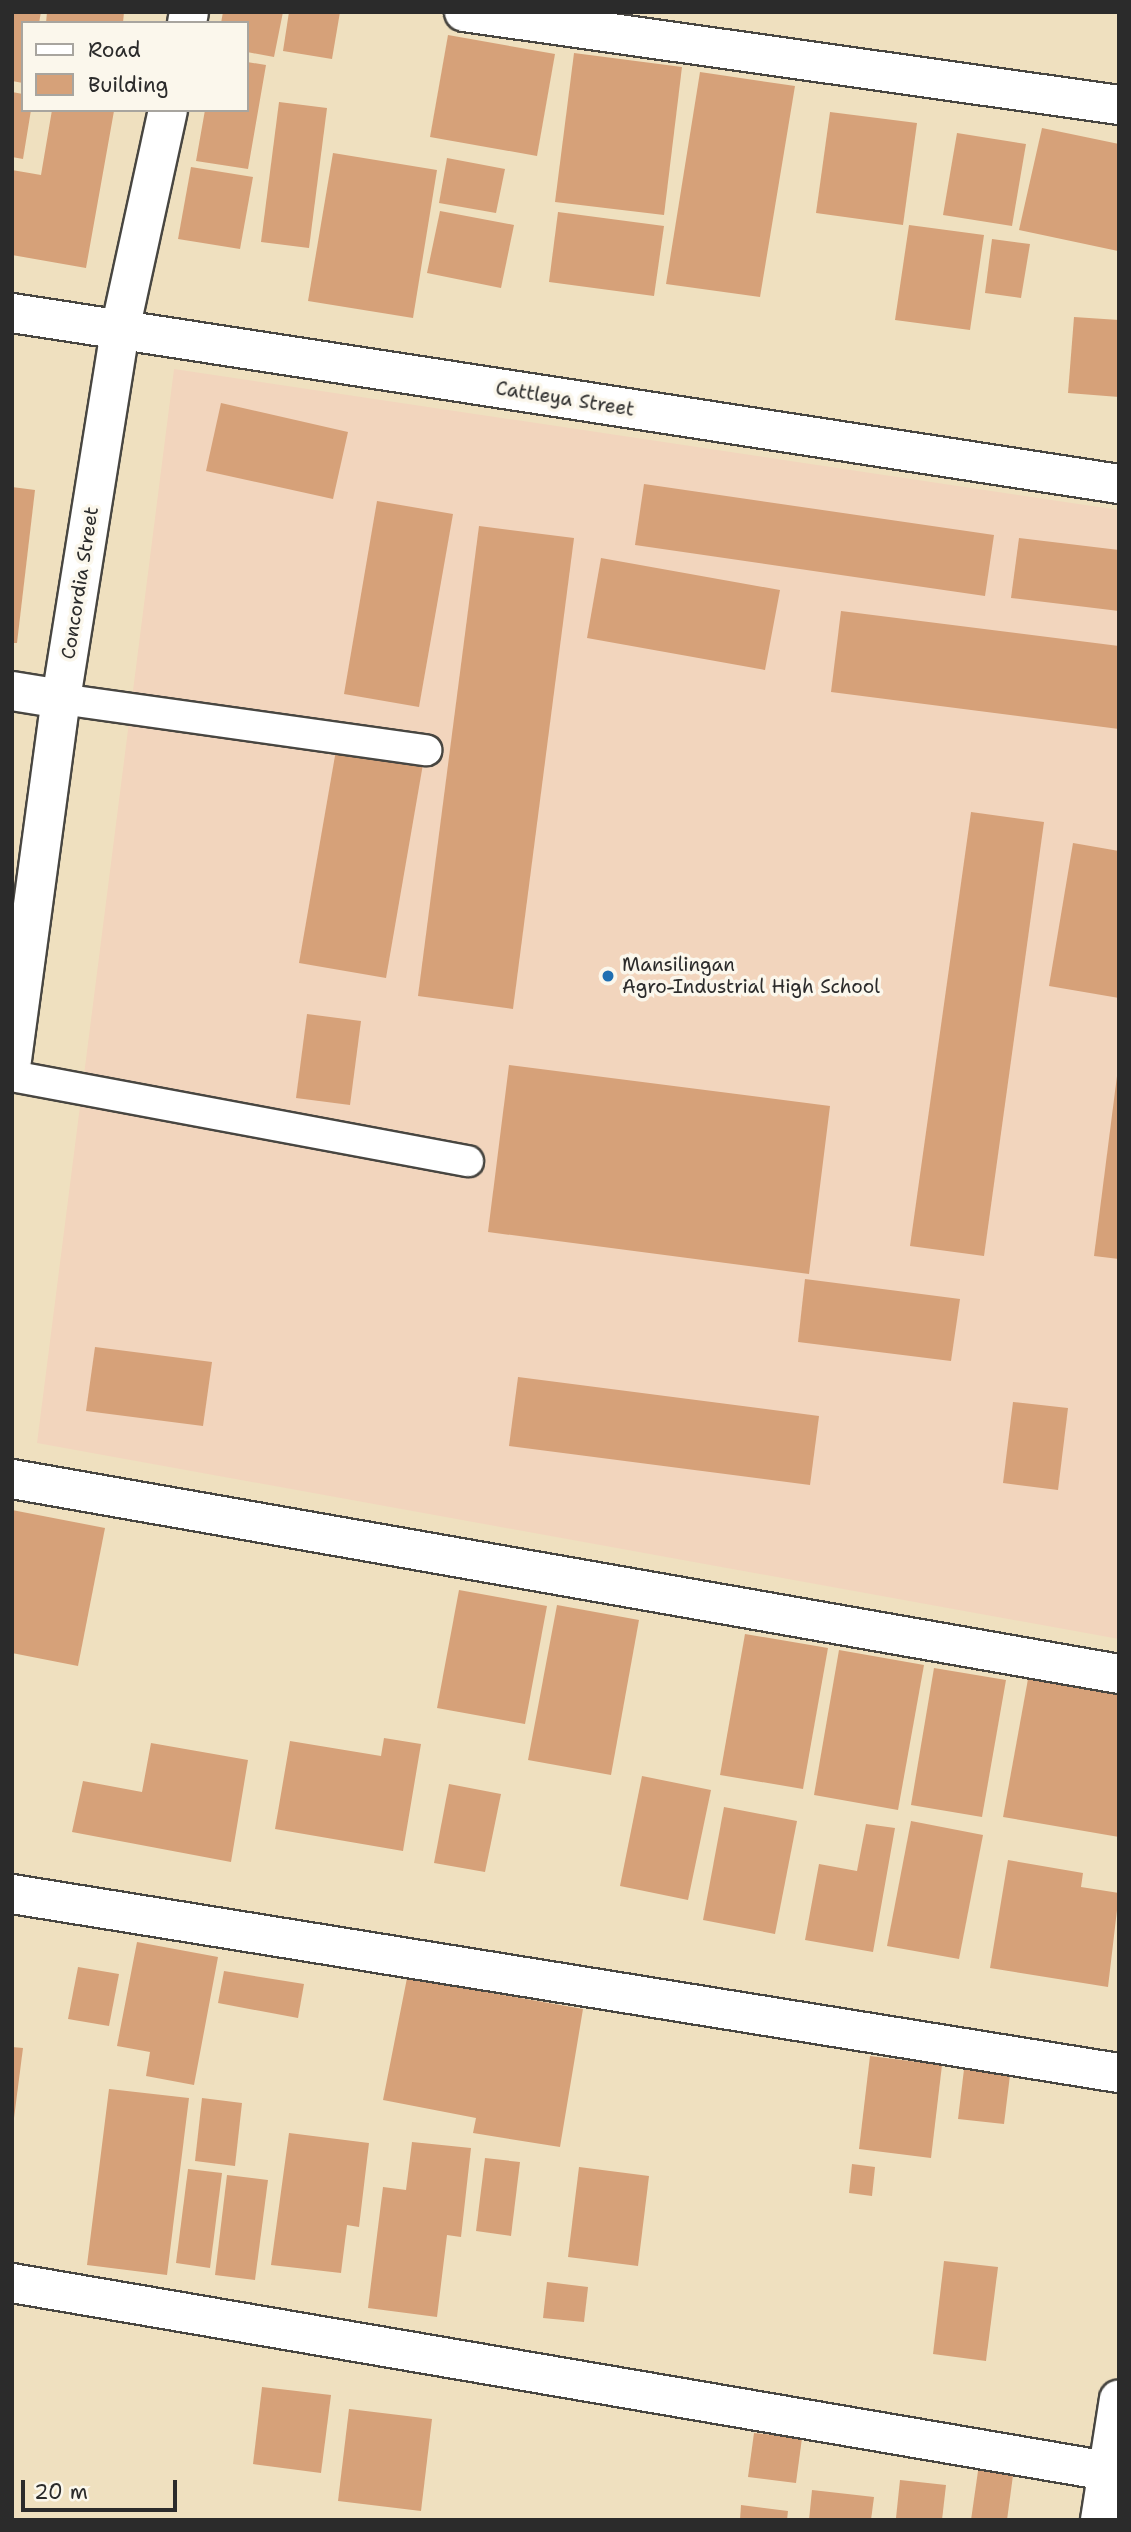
<!DOCTYPE html>
<html>
<head>
<meta charset="utf-8">
<style>
  body { margin:0 }
  #map { position:relative; width:1131px; height:2532px; overflow:hidden; background:#efe0bf; font-family:"Shantell Sans",sans-serif }
  div>[style] { position:absolute }
  .built>* { inset:0; background:#f2d5bd }
  .building>* { inset:0; background:#d6a179 }
  .roads { filter:drop-shadow(2px 0 #484641) drop-shadow(-2px 0 #484641) drop-shadow(0 2px #484641) drop-shadow(0 -2px #484641) }
  .lane>* { height:30px; margin:-15px; padding:0 15px; transform-origin:15px; border-radius:15px; background:#fff }
  .street>* { height:38px; margin:-19px; padding:0 19px; transform-origin:19px; border-radius:19px; background:#fff }
  .dots>* { width:19px; height:19px; translate:-50% -50%; box-sizing:border-box; border:4px solid #fbf7ec; border-radius:50% }
  span { translate:-50% -50%; white-space:nowrap; text-align:center; line-height:1.15; -webkit-text-stroke:7px #fbf7ec; paint-order:stroke }
  .street-label { font-size:19px; color:#2b2b2b }
  .poi-label { font-size:19px; color:#2b2b2b }
  .left { translate:0 -50%; text-align:left }
  .frame { position:absolute; inset:0; border:14px solid #2b2b2b; pointer-events:none }
  .legend { position:absolute; left:21px; top:21px; width:228px; height:91px; box-sizing:border-box; background:#fbf7ec; border:2px solid #a8a59f; margin:0; padding:9px 12px; list-style:none; font-size:21px; color:#2b2b2b }
  .legend li { display:flex; align-items:center; gap:14px; height:35px }
  .legend b { width:35px; border:2px solid #a8a59f }
  .scale { position:absolute; left:21px; top:2480px; width:156px; height:32px; box-sizing:border-box; border:4px solid #2b2b2b; border-top:0; padding-left:9px; font-size:21px; line-height:24px; white-space:nowrap; color:#2b2b2b; -webkit-text-stroke:5px #fbf7ec; paint-order:stroke }
</style>
</head>
<body>
<div id="map">
  <div class="built">
    <i style="clip-path:polygon(174px 369px,1119px 510px,1119px 1639px,37px 1443px)"></i>
  </div>
  <div class="building">
    <i style="clip-path:polygon(12px 12px,41px 12px,39px 23px,23px 23px,23px 83px,12px 81px)"></i>
    <i style="clip-path:polygon(47px 12px,124px 12px,123px 23px,46px 23px)"></i>
    <i style="clip-path:polygon(223px 12px,283px 12px,274px 57px,247px 52px,247px 23px,221px 23px)"></i>
    <i style="clip-path:polygon(289px 12px,340px 12px,332px 59px,283px 51px)"></i>
    <i style="clip-path:polygon(448px 35px,555px 54px,537px 156px,430px 137px)"></i>
    <i style="clip-path:polygon(574px 53px,682px 67px,664px 215px,555px 202px)"></i>
    <i style="clip-path:polygon(247px 62px,266px 65px,248px 169px,196px 161px,205px 110px,247px 110px)"></i>
    <i style="clip-path:polygon(700px 72px,795px 86px,760px 297px,666px 284px)"></i>
    <i style="clip-path:polygon(12px 92px,23px 94px,23px 110px,31px 110px,23px 159px,12px 157px)"></i>
    <i style="clip-path:polygon(279px 102px,327px 108px,309px 248px,261px 242px)"></i>
    <i style="clip-path:polygon(52px 110px,114px 111px,86px 268px,12px 255px,12px 170px,41px 175px)"></i>
    <i style="clip-path:polygon(830px 112px,917px 123px,903px 225px,816px 213px)"></i>
    <i style="clip-path:polygon(1042px 128px,1119px 144px,1118px 251px,1019px 230px)"></i>
    <i style="clip-path:polygon(957px 133px,1026px 144px,1012px 226px,943px 215px)"></i>
    <i style="clip-path:polygon(333px 153px,437px 170px,413px 318px,308px 301px)"></i>
    <i style="clip-path:polygon(447px 158px,505px 169px,496px 213px,439px 203px)"></i>
    <i style="clip-path:polygon(191px 167px,253px 177px,240px 249px,178px 239px)"></i>
    <i style="clip-path:polygon(440px 211px,514px 225px,501px 288px,427px 273px)"></i>
    <i style="clip-path:polygon(558px 212px,664px 226px,654px 296px,549px 282px)"></i>
    <i style="clip-path:polygon(909px 225px,984px 235px,970px 330px,895px 320px)"></i>
    <i style="clip-path:polygon(992px 239px,1030px 244px,1021px 298px,985px 293px)"></i>
    <i style="clip-path:polygon(1074px 317px,1119px 320px,1119px 397px,1068px 393px)"></i>
    <i style="clip-path:polygon(221px 403px,348px 432px,333px 499px,206px 471px)"></i>
    <i style="clip-path:polygon(644px 484px,994px 535px,985px 596px,635px 545px)"></i>
    <i style="clip-path:polygon(12px 487px,35px 490px,17px 643px,12px 643px)"></i>
    <i style="clip-path:polygon(377px 501px,453px 514px,419px 707px,344px 694px)"></i>
    <i style="clip-path:polygon(479px 526px,574px 538px,513px 1009px,418px 996px)"></i>
    <i style="clip-path:polygon(1019px 538px,1119px 550px,1119px 611px,1011px 598px)"></i>
    <i style="clip-path:polygon(601px 558px,780px 590px,765px 670px,587px 638px)"></i>
    <i style="clip-path:polygon(841px 611px,1119px 646px,1119px 729px,831px 692px)"></i>
    <i style="clip-path:polygon(336px 750px,423px 764px,386px 978px,299px 963px)"></i>
    <i style="clip-path:polygon(971px 812px,1044px 822px,984px 1256px,910px 1246px)"></i>
    <i style="clip-path:polygon(1073px 843px,1119px 851px,1119px 998px,1049px 986px)"></i>
    <i style="clip-path:polygon(307px 1014px,361px 1021px,350px 1105px,296px 1098px)"></i>
    <i style="clip-path:polygon(509px 1065px,830px 1106px,809px 1274px,488px 1232px)"></i>
    <i style="clip-path:polygon(1117px 1076px,1119px 1076px,1119px 1259px,1094px 1256px)"></i>
    <i style="clip-path:polygon(805px 1279px,960px 1299px,951px 1361px,798px 1342px)"></i>
    <i style="clip-path:polygon(95px 1347px,212px 1362px,203px 1426px,86px 1411px)"></i>
    <i style="clip-path:polygon(518px 1377px,819px 1416px,810px 1485px,509px 1446px)"></i>
    <i style="clip-path:polygon(1013px 1402px,1068px 1408px,1058px 1490px,1003px 1483px)"></i>
    <i style="clip-path:polygon(12px 1510px,105px 1528px,78px 1666px,12px 1653px)"></i>
    <i style="clip-path:polygon(459px 1590px,547px 1606px,525px 1724px,437px 1708px)"></i>
    <i style="clip-path:polygon(557px 1605px,639px 1620px,611px 1775px,528px 1760px)"></i>
    <i style="clip-path:polygon(745px 1634px,828px 1648px,803px 1789px,720px 1775px)"></i>
    <i style="clip-path:polygon(839px 1650px,924px 1665px,898px 1810px,814px 1795px)"></i>
    <i style="clip-path:polygon(934px 1668px,1006px 1680px,982px 1817px,911px 1805px)"></i>
    <i style="clip-path:polygon(1028px 1679px,1119px 1694px,1119px 1837px,1003px 1817px)"></i>
    <i style="clip-path:polygon(384px 1738px,421px 1744px,403px 1851px,275px 1829px,290px 1741px,381px 1756px)"></i>
    <i style="clip-path:polygon(151px 1743px,248px 1760px,231px 1862px,72px 1832px,83px 1781px,142px 1792px)"></i>
    <i style="clip-path:polygon(642px 1776px,711px 1790px,688px 1900px,620px 1886px)"></i>
    <i style="clip-path:polygon(449px 1784px,501px 1794px,485px 1872px,434px 1863px)"></i>
    <i style="clip-path:polygon(724px 1807px,797px 1821px,775px 1934px,703px 1920px)"></i>
    <i style="clip-path:polygon(911px 1821px,983px 1835px,959px 1959px,887px 1946px)"></i>
    <i style="clip-path:polygon(866px 1824px,895px 1828px,873px 1952px,805px 1940px,819px 1864px,857px 1871px)"></i>
    <i style="clip-path:polygon(1008px 1860px,1083px 1873px,1081px 1887px,1119px 1893px,1108px 1987px,990px 1968px)"></i>
    <i style="clip-path:polygon(137px 1942px,218px 1957px,194px 2085px,146px 2076px,150px 2052px,117px 2046px)"></i>
    <i style="clip-path:polygon(78px 1967px,119px 1974px,109px 2026px,68px 2019px)"></i>
    <i style="clip-path:polygon(224px 1971px,304px 1984px,298px 2018px,218px 2003px)"></i>
    <i style="clip-path:polygon(407px 1978px,583px 2009px,560px 2147px,473px 2133px,476px 2118px,383px 2100px)"></i>
    <i style="clip-path:polygon(12px 2047px,23px 2048px,14px 2118px,12px 2118px)"></i>
    <i style="clip-path:polygon(870px 2056px,942px 2065px,931px 2158px,859px 2149px)"></i>
    <i style="clip-path:polygon(965px 2061px,1011px 2067px,1004px 2124px,958px 2119px)"></i>
    <i style="clip-path:polygon(109px 2089px,189px 2098px,167px 2275px,87px 2265px)"></i>
    <i style="clip-path:polygon(202px 2098px,242px 2103px,235px 2166px,195px 2161px)"></i>
    <i style="clip-path:polygon(289px 2133px,369px 2143px,359px 2227px,347px 2225px,341px 2273px,271px 2265px)"></i>
    <i style="clip-path:polygon(412px 2142px,471px 2148px,461px 2237px,447px 2235px,437px 2317px,368px 2308px,383px 2187px,406px 2190px)"></i>
    <i style="clip-path:polygon(485px 2158px,520px 2162px,511px 2236px,476px 2231px)"></i>
    <i style="clip-path:polygon(852px 2164px,875px 2167px,872px 2196px,849px 2193px)"></i>
    <i style="clip-path:polygon(579px 2167px,649px 2176px,638px 2266px,568px 2257px)"></i>
    <i style="clip-path:polygon(188px 2169px,222px 2173px,210px 2268px,176px 2263px)"></i>
    <i style="clip-path:polygon(227px 2175px,268px 2180px,255px 2280px,215px 2275px)"></i>
    <i style="clip-path:polygon(944px 2261px,998px 2267px,986px 2361px,933px 2354px)"></i>
    <i style="clip-path:polygon(547px 2282px,588px 2287px,584px 2322px,543px 2318px)"></i>
    <i style="clip-path:polygon(262px 2387px,331px 2395px,321px 2473px,253px 2464px)"></i>
    <i style="clip-path:polygon(349px 2409px,432px 2419px,421px 2511px,338px 2501px)"></i>
    <i style="clip-path:polygon(754px 2433px,802px 2438px,796px 2483px,748px 2477px)"></i>
    <i style="clip-path:polygon(979px 2464px,1014px 2468px,1007px 2520px,971px 2520px)"></i>
    <i style="clip-path:polygon(900px 2480px,946px 2485px,942px 2520px,896px 2518px)"></i>
    <i style="clip-path:polygon(812px 2490px,874px 2497px,871px 2520px,809px 2520px)"></i>
    <i style="clip-path:polygon(741px 2505px,788px 2511px,787px 2520px,740px 2520px)"></i>
  </div>
  <div class="roads">
    <div class="lane">
      <i style="left:61px;top:699px;width:369px;rotate:8deg"></i>
      <i style="left:12px;top:1076px;width:464px;rotate:10.6deg"></i>
    </div>
    <div class="street">
      <i style="left:464px;top:12px;width:662px;rotate:8.08deg"></i>
      <i style="left:187px;top:23px;width:11px;rotate:-80deg"></i>
      <i style="left:12px;top:313px;width:1120px;rotate:8.78deg"></i>
      <i style="left:12px;top:691px;width:50px;rotate:9.3deg"></i>
      <i style="left:12px;top:1060px;width:364px;rotate:-82.3deg"></i>
      <i style="left:61px;top:699px;width:374px;rotate:-80.9deg"></i>
      <i style="left:120px;top:330px;width:225px;rotate:-77.7deg"></i>
      <i style="left:12px;top:1479px;width:1124px;rotate:9.99deg"></i>
      <i style="left:12px;top:1894px;width:1121px;rotate:9.19deg"></i>
      <i style="left:12px;top:2283px;width:1123px;rotate:9.74deg"></i>
      <i style="left:1100px;top:2520px;width:122px;rotate:-81.1deg"></i>
    </div>
  </div>
  <div class="dots">
    <i style="left:608px;top:976px;background:#1f6fb2"></i>
  </div>
  <div class="street-label">
    <span style="left:565px;top:399px;rotate:9deg">Cattleya Street</span>
    <span style="left:80px;top:583px;rotate:-81deg">Concordia Street</span>
  </div>
  <div class="poi-label">
    <span class="left" style="left:622px;top:976px">Mansilingan<br>Agro-Industrial High School</span>
  </div>
  <div class="frame"></div>
  <ul class="legend">
  <li><b style="height:9px;background:#fff"></b>Road</li>
  <li><b style="height:19px;background:#d6a179"></b>Building</li>
  </ul>
  <div class="scale">20 m</div>
</div>
</body>
</html>
